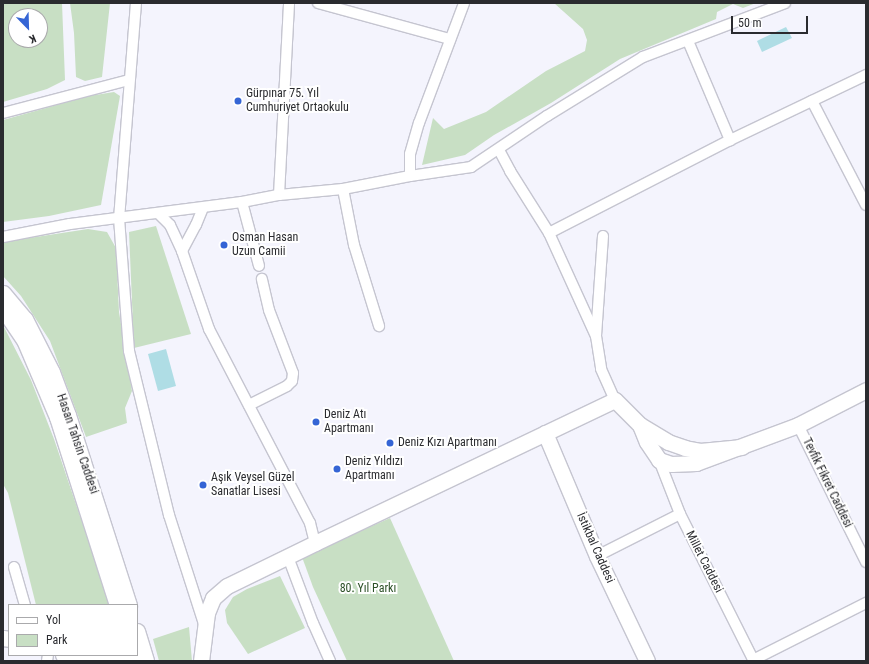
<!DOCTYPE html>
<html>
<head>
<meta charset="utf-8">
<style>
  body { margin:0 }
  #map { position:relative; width:869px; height:664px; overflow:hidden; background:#f4f4fd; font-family:"Roboto Condensed",sans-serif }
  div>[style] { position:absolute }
  .green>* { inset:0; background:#c8dfc4 }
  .water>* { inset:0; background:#afdde5 }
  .roads { filter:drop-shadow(1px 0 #c5c5d0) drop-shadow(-1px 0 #c5c5d0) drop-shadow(0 1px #c5c5d0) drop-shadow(0 -1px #c5c5d0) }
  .street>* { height:10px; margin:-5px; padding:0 5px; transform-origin:5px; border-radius:5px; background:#fff }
  .secondary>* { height:15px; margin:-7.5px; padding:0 7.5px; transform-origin:7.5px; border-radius:7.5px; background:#fff }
  .dots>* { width:11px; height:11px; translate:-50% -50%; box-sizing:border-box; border:2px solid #fff; border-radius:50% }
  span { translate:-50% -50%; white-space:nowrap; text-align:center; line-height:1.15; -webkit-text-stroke:4px #fff; paint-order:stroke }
  .poi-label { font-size:12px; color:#2a2b2f }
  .left { translate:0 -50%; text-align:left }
  .street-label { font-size:12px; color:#2a2b2f }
  .park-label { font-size:12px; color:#2d5128 }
  .frame { position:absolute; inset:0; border:4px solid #2a2b2f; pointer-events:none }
  .legend { position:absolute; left:8px; top:604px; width:130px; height:52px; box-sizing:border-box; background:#fff; border:1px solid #aaaaac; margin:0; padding:5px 7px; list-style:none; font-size:12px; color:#2a2b2f }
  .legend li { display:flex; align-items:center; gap:8px; height:20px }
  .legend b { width:20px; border:1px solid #aaaaac }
  .north { position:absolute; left:8px; top:8px; width:40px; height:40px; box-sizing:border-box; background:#fff; border:1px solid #aaaaac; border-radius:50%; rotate:157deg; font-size:11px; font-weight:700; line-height:16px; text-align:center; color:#2a2b2f }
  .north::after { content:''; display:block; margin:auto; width:14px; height:18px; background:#3565d5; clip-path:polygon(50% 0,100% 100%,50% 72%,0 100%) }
  .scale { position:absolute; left:731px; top:16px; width:77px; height:18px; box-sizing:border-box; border:2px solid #2a2b2f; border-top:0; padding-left:5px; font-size:12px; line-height:14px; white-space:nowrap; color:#2a2b2f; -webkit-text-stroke:3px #fff; paint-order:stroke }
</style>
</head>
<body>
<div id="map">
  <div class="green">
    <i style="clip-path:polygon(evenodd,3px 3px,62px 3px,65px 80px,47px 89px,3px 102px,3px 3px,16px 16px,40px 16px,40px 40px,16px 40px,16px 16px)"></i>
    <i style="clip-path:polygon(70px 3px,110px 3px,102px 77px,85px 81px,76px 77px,74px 33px)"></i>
    <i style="clip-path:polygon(554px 3px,756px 3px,743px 8px,733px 4px,717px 12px,716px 19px,620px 59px,551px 103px,494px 135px,465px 155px,422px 165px,433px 118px,444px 129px,486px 112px,546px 71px,585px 51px,587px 40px,583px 29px)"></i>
    <i style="clip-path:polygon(114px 92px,120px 96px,101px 205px,49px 216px,3px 222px,3px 120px,89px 96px)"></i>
    <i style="clip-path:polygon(156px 226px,191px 334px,134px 348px,129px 232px)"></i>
    <i style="clip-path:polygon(88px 229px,107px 232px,116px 248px,119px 312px,132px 391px,125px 408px,127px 423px,86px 437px,50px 341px,21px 296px,3px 276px,3px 242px)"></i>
    <i style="clip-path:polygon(3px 325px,31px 380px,54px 439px,110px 605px,36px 605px,8px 493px,3px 484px)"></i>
    <i style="clip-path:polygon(390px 518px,454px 661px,347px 661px,313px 587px,302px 557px)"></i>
    <i style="clip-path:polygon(280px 576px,305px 628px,248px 654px,227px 623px,225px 610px,233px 597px,247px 589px)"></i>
    <i style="clip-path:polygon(189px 627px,192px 661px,159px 661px,153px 639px)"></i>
  </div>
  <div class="water">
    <i style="clip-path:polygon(786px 27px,792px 38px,762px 52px,757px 41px)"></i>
    <i style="clip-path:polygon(166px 349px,176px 386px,158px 391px,148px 354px)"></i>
  </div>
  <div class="roads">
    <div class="street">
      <i style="left:136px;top:3px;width:216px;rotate:94.5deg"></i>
      <i style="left:119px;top:218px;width:133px;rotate:85.7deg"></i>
      <i style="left:129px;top:351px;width:169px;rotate:76.3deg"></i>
      <i style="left:169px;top:515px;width:114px;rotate:72.2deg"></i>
      <i style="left:318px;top:3px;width:137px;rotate:15.3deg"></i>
      <i style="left:688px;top:41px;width:108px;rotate:67deg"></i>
      <i style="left:812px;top:101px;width:117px;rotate:62.6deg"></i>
      <i style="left:3px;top:113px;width:130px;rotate:-14.7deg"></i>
      <i style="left:499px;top:150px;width:24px;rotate:62deg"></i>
      <i style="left:510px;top:171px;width:73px;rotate:57.8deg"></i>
      <i style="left:549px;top:233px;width:113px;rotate:65.5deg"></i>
      <i style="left:410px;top:176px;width:22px;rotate:-90deg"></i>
      <i style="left:410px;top:154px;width:32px;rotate:-74deg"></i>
      <i style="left:419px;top:123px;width:128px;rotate:-69.4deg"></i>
      <i style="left:343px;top:189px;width:57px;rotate:78.9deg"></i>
      <i style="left:354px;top:245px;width:85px;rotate:72.8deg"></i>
      <i style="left:279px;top:195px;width:192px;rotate:-87deg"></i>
      <i style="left:242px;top:202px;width:66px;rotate:75.1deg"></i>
      <i style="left:158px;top:213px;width:17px;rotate:45deg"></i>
      <i style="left:170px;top:225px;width:29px;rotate:65deg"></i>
      <i style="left:182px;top:251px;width:83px;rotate:70.9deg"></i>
      <i style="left:209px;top:329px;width:219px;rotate:62.5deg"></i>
      <i style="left:310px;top:523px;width:21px;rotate:76deg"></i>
      <i style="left:549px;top:233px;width:203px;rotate:-27.2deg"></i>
      <i style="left:730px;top:140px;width:151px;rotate:-25.5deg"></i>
      <i style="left:603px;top:236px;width:100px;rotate:94deg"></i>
      <i style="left:596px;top:336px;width:33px;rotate:81deg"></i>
      <i style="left:601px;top:369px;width:34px;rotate:66deg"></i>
      <i style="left:3px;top:237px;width:68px;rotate:-11deg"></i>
      <i style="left:70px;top:224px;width:173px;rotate:-7.3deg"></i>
      <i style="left:242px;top:202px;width:38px;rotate:-11deg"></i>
      <i style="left:279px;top:195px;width:64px;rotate:-5.4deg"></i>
      <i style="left:343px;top:189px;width:68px;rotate:-11deg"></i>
      <i style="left:410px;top:176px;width:62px;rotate:-8.4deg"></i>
      <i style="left:471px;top:167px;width:92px;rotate:-33.9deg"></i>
      <i style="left:547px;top:116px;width:113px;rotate:-31.6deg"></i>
      <i style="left:643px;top:57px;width:152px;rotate:-20.8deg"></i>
      <i style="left:182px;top:251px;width:30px;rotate:-62deg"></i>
      <i style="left:196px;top:225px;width:18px;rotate:-68deg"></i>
      <i style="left:249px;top:405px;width:42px;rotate:-26.6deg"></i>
      <i style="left:287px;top:386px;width:7px;rotate:-45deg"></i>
      <i style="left:292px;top:381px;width:8px;rotate:-83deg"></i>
      <i style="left:293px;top:373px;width:67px;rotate:-110.9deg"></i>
      <i style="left:269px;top:310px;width:32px;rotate:-103deg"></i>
      <i style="left:798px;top:425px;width:153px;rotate:63.6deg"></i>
      <i style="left:659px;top:460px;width:58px;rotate:68.7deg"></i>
      <i style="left:680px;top:514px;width:165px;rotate:63.3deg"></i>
      <i style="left:597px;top:556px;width:93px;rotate:-26.8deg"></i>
      <i style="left:288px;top:557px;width:71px;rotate:69.3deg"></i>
      <i style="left:313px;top:623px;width:42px;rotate:65.9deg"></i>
      <i style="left:14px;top:567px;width:40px;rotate:74deg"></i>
      <i style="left:753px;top:660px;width:127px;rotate:-26.8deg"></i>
      <i style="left:47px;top:661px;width:6px;rotate:-81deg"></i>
    </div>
    <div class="secondary">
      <i style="left:3px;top:293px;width:34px;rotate:50deg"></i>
      <i style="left:25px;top:319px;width:59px;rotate:63deg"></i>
      <i style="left:52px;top:372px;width:46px;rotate:69.6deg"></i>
      <i style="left:68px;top:415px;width:200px;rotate:72.2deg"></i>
      <i style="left:3px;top:309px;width:40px;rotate:56deg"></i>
      <i style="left:25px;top:342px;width:82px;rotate:66.9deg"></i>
      <i style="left:57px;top:417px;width:197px;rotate:72.3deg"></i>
      <i style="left:640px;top:425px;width:18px;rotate:68deg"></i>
      <i style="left:647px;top:442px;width:22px;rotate:56deg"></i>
      <i style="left:659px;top:460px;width:13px;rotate:18deg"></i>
      <i style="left:671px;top:464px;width:25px;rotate:-2deg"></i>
      <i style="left:696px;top:463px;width:109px;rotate:-20.4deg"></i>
      <i style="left:798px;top:425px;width:76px;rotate:-27.2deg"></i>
      <i style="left:545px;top:433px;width:134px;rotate:67.1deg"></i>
      <i style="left:597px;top:556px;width:116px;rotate:64.5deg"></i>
      <i style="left:137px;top:631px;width:31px;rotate:73deg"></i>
      <i style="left:3px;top:638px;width:6px;rotate:9deg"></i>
      <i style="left:63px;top:655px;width:39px;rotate:7deg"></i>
      <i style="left:102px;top:660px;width:32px;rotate:-2deg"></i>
      <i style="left:201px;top:661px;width:48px;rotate:-82.9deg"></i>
      <i style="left:207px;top:613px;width:16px;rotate:-68deg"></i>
      <i style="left:213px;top:598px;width:18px;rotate:-41deg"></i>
      <i style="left:227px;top:586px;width:98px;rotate:-26deg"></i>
      <i style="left:315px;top:543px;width:332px;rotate:-25.5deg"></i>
      <i style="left:615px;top:400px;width:35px;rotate:45deg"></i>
      <i style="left:640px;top:425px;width:33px;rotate:31deg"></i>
      <i style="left:668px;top:442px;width:18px;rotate:19deg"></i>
      <i style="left:685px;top:448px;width:15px;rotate:11deg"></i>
      <i style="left:700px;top:451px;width:42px;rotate:-5.4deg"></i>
    </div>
  </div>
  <div class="dots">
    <i style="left:238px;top:101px;background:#3565d5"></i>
    <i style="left:224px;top:245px;background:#3565d5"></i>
    <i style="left:316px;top:422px;background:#3565d5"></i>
    <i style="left:390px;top:443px;background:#3565d5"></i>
    <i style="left:337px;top:469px;background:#3565d5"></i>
    <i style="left:203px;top:485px;background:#3565d5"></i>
  </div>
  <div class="poi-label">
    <span class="left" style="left:246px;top:101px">Gürpınar 75. Yıl<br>Cumhuriyet Ortaokulu</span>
    <span class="left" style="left:232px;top:245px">Osman Hasan<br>Uzun Camii</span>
    <span class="left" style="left:324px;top:422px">Deniz Atı<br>Apartmanı</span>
    <span class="left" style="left:398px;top:443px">Deniz Kızı Apartmanı</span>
    <span class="left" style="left:345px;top:469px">Deniz Yıldızı<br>Apartmanı</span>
    <span class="left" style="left:211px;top:485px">Aşık Veysel Güzel<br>Sanatlar Lisesi</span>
  </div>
  <div class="street-label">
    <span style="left:77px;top:444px;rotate:71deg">Hasan Tahsin Caddesi</span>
    <span style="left:827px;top:483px;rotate:64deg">Tevfik Fikret Caddesi</span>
    <span style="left:595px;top:548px;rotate:66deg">İstikbal Caddesi</span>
    <span style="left:704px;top:562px;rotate:63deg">Millet Caddesi</span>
  </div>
  <div class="park-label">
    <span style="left:368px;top:589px">80. Yıl Parkı</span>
  </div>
  <div class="frame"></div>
  <ul class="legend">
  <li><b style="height:5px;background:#fff"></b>Yol</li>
  <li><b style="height:11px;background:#c8dfc4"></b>Park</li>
  </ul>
  <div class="north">K</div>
  <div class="scale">50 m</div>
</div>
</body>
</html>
